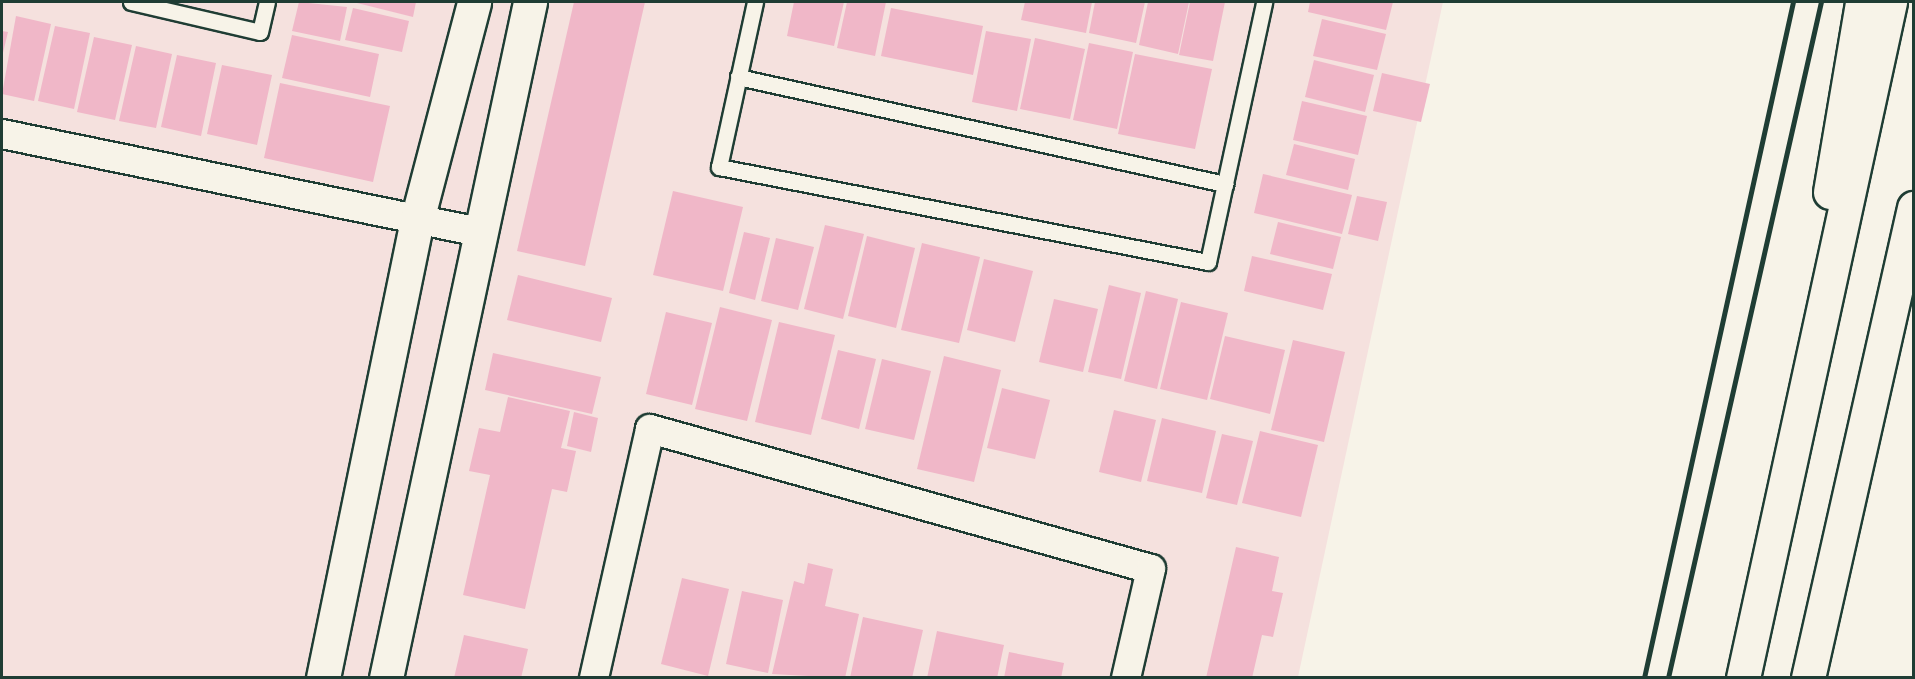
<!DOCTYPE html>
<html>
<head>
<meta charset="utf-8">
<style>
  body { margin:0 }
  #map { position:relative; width:1915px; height:679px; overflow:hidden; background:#f7f3e8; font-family:"Balsamiq Sans",sans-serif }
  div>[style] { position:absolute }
  .built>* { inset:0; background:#f5e1de }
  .building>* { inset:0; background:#f0b7c8 }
  .roads { filter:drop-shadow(2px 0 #1f3d34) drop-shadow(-2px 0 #1f3d34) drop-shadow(0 2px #1f3d34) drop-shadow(0 -2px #1f3d34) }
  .service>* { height:15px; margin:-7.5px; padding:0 7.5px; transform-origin:7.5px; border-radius:7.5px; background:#f7f3e8 }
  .minor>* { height:28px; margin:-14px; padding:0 14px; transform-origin:14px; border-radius:14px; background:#f7f3e8 }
  .tertiary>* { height:33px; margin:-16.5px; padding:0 16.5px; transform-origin:16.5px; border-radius:16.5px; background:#f7f3e8 }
  .primary>* { height:33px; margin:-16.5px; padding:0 16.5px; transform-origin:16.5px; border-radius:16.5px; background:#f7f3e8 }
  .rail>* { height:4.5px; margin:-2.25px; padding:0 2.25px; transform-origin:2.25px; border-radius:2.25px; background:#1f3d34 }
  span { translate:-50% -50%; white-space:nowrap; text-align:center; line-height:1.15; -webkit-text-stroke:5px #f7f3e8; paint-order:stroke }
  .frame { position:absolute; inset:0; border:3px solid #1f3d34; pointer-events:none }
</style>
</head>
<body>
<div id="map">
  <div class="built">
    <i style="clip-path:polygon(2px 2px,1443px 2px,1298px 677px,2px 677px)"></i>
  </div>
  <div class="building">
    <i style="clip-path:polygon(299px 2px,347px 7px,340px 41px,292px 31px)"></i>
    <i style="clip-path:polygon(353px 2px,416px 2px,413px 17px)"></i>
    <i style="clip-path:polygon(574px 2px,645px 2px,585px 266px,517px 251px)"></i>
    <i style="clip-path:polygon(794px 2px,844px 2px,834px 46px,787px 36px)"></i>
    <i style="clip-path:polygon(847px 2px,886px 2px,875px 56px,837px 48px)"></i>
    <i style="clip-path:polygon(1025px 2px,1092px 2px,1086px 33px,1021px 20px)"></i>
    <i style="clip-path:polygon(1095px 2px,1145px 2px,1136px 43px,1089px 33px)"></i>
    <i style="clip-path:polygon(1148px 2px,1189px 2px,1178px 54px,1139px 45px)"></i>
    <i style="clip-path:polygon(1190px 2px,1225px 2px,1213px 61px,1179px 55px)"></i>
    <i style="clip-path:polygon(1310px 2px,1393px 2px,1386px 30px,1308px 12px)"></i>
    <i style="clip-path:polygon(353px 8px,409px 21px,402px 52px,345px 40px)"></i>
    <i style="clip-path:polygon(891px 8px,983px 26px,973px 75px,881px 56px)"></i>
    <i style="clip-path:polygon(16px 16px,51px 24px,34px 101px,2px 94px)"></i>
    <i style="clip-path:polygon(1322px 19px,1386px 34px,1377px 70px,1313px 56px)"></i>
    <i style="clip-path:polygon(55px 26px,90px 33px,74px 109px,38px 101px)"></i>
    <i style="clip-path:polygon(2px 31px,8px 32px,2px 57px)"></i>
    <i style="clip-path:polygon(986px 31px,1031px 39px,1017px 111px,972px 102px)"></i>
    <i style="clip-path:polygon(292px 35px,379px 54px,370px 97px,282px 78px)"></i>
    <i style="clip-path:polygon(94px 37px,132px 45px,115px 120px,77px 112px)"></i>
    <i style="clip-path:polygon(1035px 38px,1085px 49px,1070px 119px,1020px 109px)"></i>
    <i style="clip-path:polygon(1089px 43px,1133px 52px,1117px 129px,1073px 120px)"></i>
    <i style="clip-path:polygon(136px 46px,172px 54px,156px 128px,119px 121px)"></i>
    <i style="clip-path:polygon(1135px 54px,1212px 69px,1195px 149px,1118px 134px)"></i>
    <i style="clip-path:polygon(177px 55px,216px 63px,201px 136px,161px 127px)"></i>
    <i style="clip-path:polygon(1314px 60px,1374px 75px,1365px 112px,1305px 97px)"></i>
    <i style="clip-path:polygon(222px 65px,272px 75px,257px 145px,207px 134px)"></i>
    <i style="clip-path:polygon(1382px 73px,1430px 84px,1421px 122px,1373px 111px)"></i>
    <i style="clip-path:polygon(280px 83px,390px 106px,373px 182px,264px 158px)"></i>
    <i style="clip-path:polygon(1302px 101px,1367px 116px,1358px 155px,1293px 140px)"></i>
    <i style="clip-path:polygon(1294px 144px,1355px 159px,1348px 190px,1286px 175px)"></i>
    <i style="clip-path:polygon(1263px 174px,1352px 195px,1342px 234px,1254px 213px)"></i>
    <i style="clip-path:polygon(673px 191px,743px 207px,723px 291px,653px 275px)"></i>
    <i style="clip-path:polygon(1357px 196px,1387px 202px,1378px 241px,1348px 234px)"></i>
    <i style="clip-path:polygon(1278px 222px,1341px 237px,1333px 269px,1270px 254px)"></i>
    <i style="clip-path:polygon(825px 225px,864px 234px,843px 319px,804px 309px)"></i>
    <i style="clip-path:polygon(744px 232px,770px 238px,755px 300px,729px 293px)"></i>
    <i style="clip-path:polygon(867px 236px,915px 248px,896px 328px,848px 316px)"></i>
    <i style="clip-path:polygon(776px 238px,814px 247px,798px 310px,761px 301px)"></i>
    <i style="clip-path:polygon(922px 243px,980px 257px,959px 343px,901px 330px)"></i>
    <i style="clip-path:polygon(1252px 256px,1332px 274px,1323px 310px,1244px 291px)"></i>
    <i style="clip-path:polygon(984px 259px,1033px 271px,1015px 342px,967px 330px)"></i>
    <i style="clip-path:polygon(518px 275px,612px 298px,601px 342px,507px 320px)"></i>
    <i style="clip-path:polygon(1109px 285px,1141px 293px,1121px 379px,1088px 372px)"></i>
    <i style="clip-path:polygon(1146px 291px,1178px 299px,1157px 389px,1124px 381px)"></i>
    <i style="clip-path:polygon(1054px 299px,1098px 309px,1083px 372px,1039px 362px)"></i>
    <i style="clip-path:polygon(1181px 302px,1228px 313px,1207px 400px,1160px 389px)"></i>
    <i style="clip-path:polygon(720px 307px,772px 320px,747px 421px,695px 409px)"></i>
    <i style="clip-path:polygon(666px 312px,712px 323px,692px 405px,646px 394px)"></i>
    <i style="clip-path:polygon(779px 322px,835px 335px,811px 435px,755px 422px)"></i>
    <i style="clip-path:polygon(1225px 336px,1285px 350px,1270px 414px,1210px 399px)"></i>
    <i style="clip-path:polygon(1293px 340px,1345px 352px,1324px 442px,1271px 430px)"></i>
    <i style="clip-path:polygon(838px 350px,876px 359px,859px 429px,821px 419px)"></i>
    <i style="clip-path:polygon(493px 353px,601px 377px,592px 414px,485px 390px)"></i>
    <i style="clip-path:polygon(944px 356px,1001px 370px,974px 482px,917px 469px)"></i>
    <i style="clip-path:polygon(882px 359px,931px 371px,914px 440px,865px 429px)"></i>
    <i style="clip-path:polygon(1002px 388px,1050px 400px,1035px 459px,987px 448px)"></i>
    <i style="clip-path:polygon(508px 397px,570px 411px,561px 448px,576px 451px,567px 492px,552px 489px,525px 609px,463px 595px,490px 475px,469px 471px,479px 428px,500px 432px)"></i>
    <i style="clip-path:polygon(1114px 410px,1156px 420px,1141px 482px,1099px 472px)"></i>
    <i style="clip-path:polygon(574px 412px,598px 418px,591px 452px,567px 446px)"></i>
    <i style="clip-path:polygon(1162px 418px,1216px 431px,1202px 493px,1147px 481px)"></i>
    <i style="clip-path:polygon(1260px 431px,1318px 445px,1301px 517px,1242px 503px)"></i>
    <i style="clip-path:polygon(1222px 434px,1253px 441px,1237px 505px,1206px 498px)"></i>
    <i style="clip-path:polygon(1236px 547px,1279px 557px,1272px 591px,1283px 593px,1273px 637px,1262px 635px,1252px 678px,1206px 678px)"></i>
    <i style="clip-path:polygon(808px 563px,833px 569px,825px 606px,859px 614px,845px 678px,772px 674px,794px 581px,804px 584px)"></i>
    <i style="clip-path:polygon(682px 578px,729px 589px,708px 676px,661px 664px)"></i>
    <i style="clip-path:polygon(742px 591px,783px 600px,768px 673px,726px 664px)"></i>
    <i style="clip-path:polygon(863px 617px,923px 630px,912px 678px,850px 678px)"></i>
    <i style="clip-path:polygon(937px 631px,1004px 645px,997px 678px,927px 678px)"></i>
    <i style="clip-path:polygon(464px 635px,528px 649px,521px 678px,454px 678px)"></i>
    <i style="clip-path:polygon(1009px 652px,1064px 663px,1061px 678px,1004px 678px)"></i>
  </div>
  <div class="roads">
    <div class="service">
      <i style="left:131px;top:2px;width:132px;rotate:13.1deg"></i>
      <i style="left:260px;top:32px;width:31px;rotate:-77deg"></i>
      <i style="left:755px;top:2px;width:169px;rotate:102.3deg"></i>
      <i style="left:719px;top:167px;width:498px;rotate:11deg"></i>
      <i style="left:1208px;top:262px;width:266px;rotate:-77.8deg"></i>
      <i style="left:738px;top:77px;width:499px;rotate:12.4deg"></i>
    </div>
    <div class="minor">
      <i style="left:2px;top:134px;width:487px;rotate:11.6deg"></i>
      <i style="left:594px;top:678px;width:255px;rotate:-77.3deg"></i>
      <i style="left:650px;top:429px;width:520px;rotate:15.61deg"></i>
      <i style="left:1151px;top:569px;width:112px;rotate:102.9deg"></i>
    </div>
    <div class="tertiary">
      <i style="left:323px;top:678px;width:468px;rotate:-78.4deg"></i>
      <i style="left:417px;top:220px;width:225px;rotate:-75.3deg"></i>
      <i style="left:386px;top:678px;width:691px;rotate:-77.97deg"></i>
    </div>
    <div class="primary">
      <i style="left:1830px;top:192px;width:193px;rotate:-80.4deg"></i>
      <i style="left:1743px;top:678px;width:692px;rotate:-77.73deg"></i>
      <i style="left:1808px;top:678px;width:482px;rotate:-77.3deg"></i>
    </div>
  </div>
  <div class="rail">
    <i style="left:1644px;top:678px;width:692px;rotate:-77.57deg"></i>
    <i style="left:1668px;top:678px;width:693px;rotate:-77.25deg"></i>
  </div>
  <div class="frame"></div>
</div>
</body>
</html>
